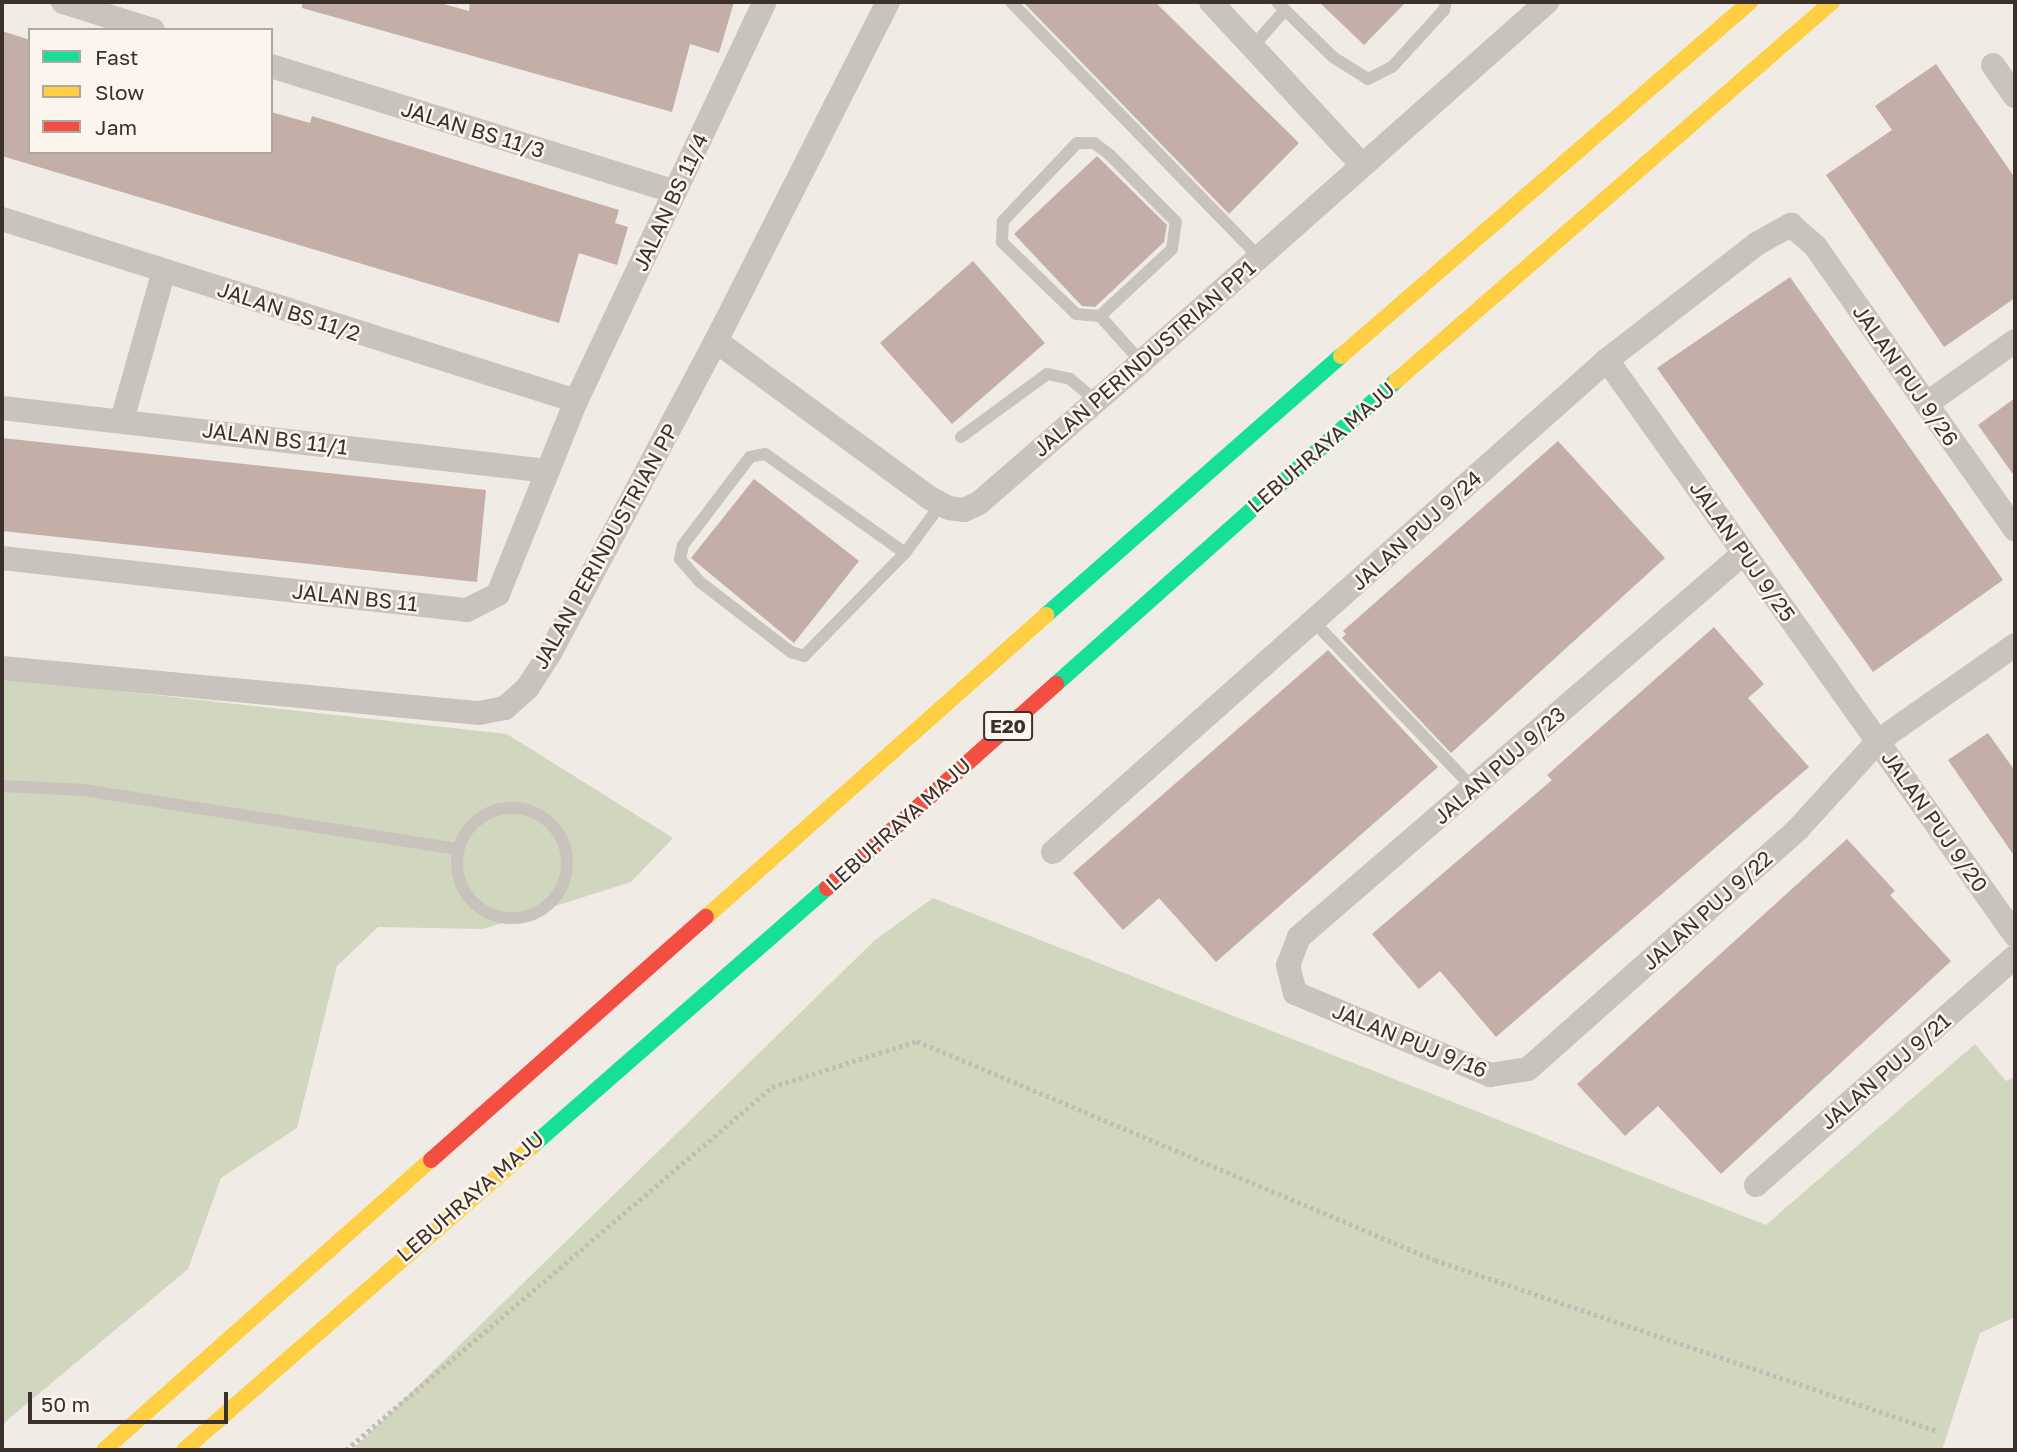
<!DOCTYPE html>
<html>
<head>
<meta charset="utf-8">
<style>
  body { margin:0 }
  #map { position:relative; width:2017px; height:1452px; overflow:hidden; background:#f0ebe5; font-family:"Golos Text",sans-serif }
  div>[style] { position:absolute }
  .green>* { inset:0; background:#d1d6bf }
  .building>* { inset:0; background:#c3afa7 }
  .path>* { height:4.5px; margin-top:-2.25px; transform-origin:0; background:repeating-linear-gradient(90deg,#c2bbb6 0 3.5px,transparent 0 7px) }
  .lane>* { height:12px; margin:-6px; padding:0 6px; transform-origin:6px; border-radius:6px; background:#c9c3be }
  .lane>.ring { margin:-6px; padding:0; box-sizing:content-box; background:none; border:12px solid #c9c3be; border-radius:50% }
  .street>* { height:24px; margin:-12px; padding:0 12px; transform-origin:12px; border-radius:12px; background:#c9c3be }
  .fast>* { height:16px; margin:-8px; padding:0 8px; transform-origin:8px; border-radius:8px; background:#16e098 }
  .slow>* { height:16px; margin:-8px; padding:0 8px; transform-origin:8px; border-radius:8px; background:#ffcf43 }
  .jam>* { height:16px; margin:-8px; padding:0 8px; transform-origin:8px; border-radius:8px; background:#f24e42 }
  span { translate:-50% -50%; white-space:nowrap; text-align:center; line-height:1.15; -webkit-text-stroke:5px #fbf5ee; paint-order:stroke }
  .shield-label span { padding:2px 5px; background:#fbf5ee; border:2px solid; border-radius:5px; -webkit-text-stroke-width:0 }
  .shield-label { font-size:19px; color:#3b302b; font-weight:700 }
  .street-label { font-size:21px; color:#3b302b }
  .frame { position:absolute; inset:0; border:4px solid #3b302b; pointer-events:none }
  .legend { position:absolute; left:28px; top:28px; width:245px; height:126px; box-sizing:border-box; background:#fbf5ee; border:2px solid #aea6a0; margin:0; padding:9px 12px; list-style:none; font-size:21px; color:#3b302b }
  .legend li { display:flex; align-items:center; gap:14px; height:35px }
  .legend b { width:35px; border:2px solid #aea6a0 }
  .scale { position:absolute; left:28px; top:1392px; width:200px; height:32px; box-sizing:border-box; border:4px solid #3b302b; border-top:0; padding-left:9px; font-size:21px; line-height:24px; white-space:nowrap; color:#3b302b; -webkit-text-stroke:5px #fbf5ee; paint-order:stroke }
</style>
</head>
<body>
<div id="map">
  <div class="green">
    <i style="clip-path:polygon(2px 678px,507px 734px,673px 838px,631px 882px,483px 929px,378px 927px,337px 966px,297px 1128px,221px 1178px,188px 1269px,5px 1422px,2px 1435px)"></i>
    <i style="clip-path:polygon(933px 898px,1766px 1225px,1975px 1044px,2006px 1081px,2015px 1077px,2015px 1317px,1980px 1333px,1942px 1450px,352px 1450px,875px 940px)"></i>
  </div>
  <div class="building">
    <i style="clip-path:polygon(302px 2px,437px 2px,469px 11px,470px 2px,734px 2px,719px 53px,690px 44px,672px 112px,302px 8px)"></i>
    <i style="clip-path:polygon(1023px 2px,1155px 2px,1299px 143px,1229px 214px)"></i>
    <i style="clip-path:polygon(1319px 2px,1406px 2px,1364px 45px)"></i>
    <i style="clip-path:polygon(2px 31px,30px 40px,30px 152px,271px 152px,271px 112px,310px 123px,312px 116px,619px 210px,615px 223px,628px 227px,617px 265px,579px 253px,559px 323px,2px 156px)"></i>
    <i style="clip-path:polygon(1936px 64px,2015px 178px,2015px 298px,1944px 347px,1826px 175px,1892px 130px,1875px 106px)"></i>
    <i style="clip-path:polygon(1097px 156px,1167px 225px,1164px 242px,1095px 307px,1082px 306px,1014px 234px)"></i>
    <i style="clip-path:polygon(973px 261px,1045px 343px,952px 424px,880px 343px)"></i>
    <i style="clip-path:polygon(1790px 277px,2003px 580px,1873px 672px,1657px 368px)"></i>
    <i style="clip-path:polygon(2015px 398px,2015px 477px,1978px 425px)"></i>
    <i style="clip-path:polygon(2px 438px,486px 490px,477px 582px,2px 531px)"></i>
    <i style="clip-path:polygon(1558px 441px,1665px 558px,1451px 753px,1342px 638px,1346px 634px,1343px 631px)"></i>
    <i style="clip-path:polygon(754px 479px,859px 561px,794px 643px,691px 558px)"></i>
    <i style="clip-path:polygon(1714px 627px,1764px 684px,1748px 698px,1809px 767px,1496px 1037px,1440px 971px,1419px 989px,1372px 934px,1552px 780px,1547px 775px)"></i>
    <i style="clip-path:polygon(1328px 650px,1438px 767px,1216px 962px,1159px 898px,1123px 930px,1073px 873px)"></i>
    <i style="clip-path:polygon(1988px 733px,2015px 771px,2015px 857px,1948px 760px)"></i>
    <i style="clip-path:polygon(1847px 839px,1895px 891px,1890px 895px,1951px 961px,1721px 1174px,1658px 1106px,1625px 1136px,1577px 1084px)"></i>
  </div>
  <div class="path">
    <i style="left:346px;top:1450px;width:560px;rotate:-40.43deg"></i>
    <i style="left:772px;top:1087px;width:152px;rotate:-17.6deg"></i>
    <i style="left:917px;top:1041px;width:562px;rotate:22.92deg"></i>
    <i style="left:1435px;top:1260px;width:530px;rotate:18.81deg"></i>
  </div>
  <div class="lane">
    <i style="left:1011px;top:2px;width:356px;rotate:45.8deg"></i>
    <i style="left:1277px;top:2px;width:78px;rotate:44.5deg"></i>
    <i style="left:1333px;top:57px;width:41px;rotate:32.2deg"></i>
    <i style="left:1368px;top:79px;width:27px;rotate:-27deg"></i>
    <i style="left:1392px;top:67px;width:77px;rotate:-47.6deg"></i>
    <i style="left:1444px;top:10px;width:8px;rotate:-76deg"></i>
    <i style="left:1253px;top:46px;width:48px;rotate:-48.4deg"></i>
    <i style="left:1100px;top:316px;width:98px;rotate:-42.9deg"></i>
    <i style="left:1172px;top:249px;width:27px;rotate:-82deg"></i>
    <i style="left:1176px;top:222px;width:94px;rotate:-134.6deg"></i>
    <i style="left:1110px;top:155px;width:20px;rotate:-143deg"></i>
    <i style="left:1094px;top:143px;width:17px;rotate:180deg"></i>
    <i style="left:1077px;top:143px;width:108px;rotate:133.5deg"></i>
    <i style="left:1003px;top:221px;width:21px;rotate:93deg"></i>
    <i style="left:1002px;top:242px;width:103px;rotate:44.2deg"></i>
    <i style="left:1076px;top:314px;width:24px;rotate:5deg"></i>
    <i style="left:1100px;top:316px;width:62px;rotate:48.3deg"></i>
    <i style="left:961px;top:437px;width:107px;rotate:-36.2deg"></i>
    <i style="left:1047px;top:374px;width:24px;rotate:12deg"></i>
    <i style="left:1070px;top:379px;width:33px;rotate:40deg"></i>
    <i style="left:905px;top:553px;width:171px;rotate:-144.7deg"></i>
    <i style="left:765px;top:454px;width:15px;rotate:169deg"></i>
    <i style="left:750px;top:457px;width:111px;rotate:127.3deg"></i>
    <i style="left:683px;top:545px;width:14px;rotate:102deg"></i>
    <i style="left:680px;top:559px;width:30px;rotate:49deg"></i>
    <i style="left:700px;top:582px;width:115px;rotate:37.6deg"></i>
    <i style="left:791px;top:652px;width:14px;rotate:17deg"></i>
    <i style="left:804px;top:656px;width:144px;rotate:-45.6deg"></i>
    <i style="left:905px;top:553px;width:61px;rotate:-53.7deg"></i>
    <i style="left:1313px;top:621px;width:231px;rotate:46.2deg"></i>
    <i style="left:2px;top:786px;width:82px;rotate:2.8deg"></i>
    <i style="left:84px;top:790px;width:379px;rotate:9deg"></i>
    <i class="ring" style="left:457px;top:808px;width:98px;height:98px"></i>
  </div>
  <div class="street">
    <i style="left:63px;top:2px;width:94px;rotate:17.3deg"></i>
    <i style="left:1211px;top:2px;width:222px;rotate:47.2deg"></i>
    <i style="left:1993px;top:65px;width:38px;rotate:55deg"></i>
    <i style="left:271px;top:66px;width:423px;rotate:17.3deg"></i>
    <i style="left:2px;top:219px;width:602px;rotate:17.59deg"></i>
    <i style="left:716px;top:341px;width:265px;rotate:36.3deg"></i>
    <i style="left:930px;top:498px;width:21px;rotate:28deg"></i>
    <i style="left:949px;top:508px;width:15px;rotate:8deg"></i>
    <i style="left:964px;top:510px;width:17px;rotate:-25deg"></i>
    <i style="left:979px;top:503px;width:215px;rotate:-41deg"></i>
    <i style="left:1141px;top:362px;width:543px;rotate:-41.56deg"></i>
    <i style="left:1607px;top:360px;width:705px;rotate:54.64deg"></i>
    <i style="left:1926px;top:404px;width:109px;rotate:-35.3deg"></i>
    <i style="left:2px;top:408px;width:549px;rotate:6.59deg"></i>
    <i style="left:122px;top:420px;width:155px;rotate:-74.3deg"></i>
    <i style="left:1744px;top:553px;width:588px;rotate:139.21deg"></i>
    <i style="left:1299px;top:937px;width:30px;rotate:111deg"></i>
    <i style="left:1288px;top:965px;width:29px;rotate:76deg"></i>
    <i style="left:1295px;top:993px;width:212px;rotate:22.8deg"></i>
    <i style="left:1490px;top:1075px;width:38px;rotate:-9deg"></i>
    <i style="left:1528px;top:1069px;width:361px;rotate:-41.6deg"></i>
    <i style="left:1798px;top:829px;width:119px;rotate:-47.7deg"></i>
    <i style="left:1878px;top:741px;width:167px;rotate:-35deg"></i>
    <i style="left:2px;top:558px;width:468px;rotate:6.4deg"></i>
    <i style="left:467px;top:610px;width:35px;rotate:-27deg"></i>
    <i style="left:498px;top:594px;width:208px;rotate:-68deg"></i>
    <i style="left:576px;top:401px;width:441px;rotate:-64.7deg"></i>
    <i style="left:2px;top:668px;width:479px;rotate:5.4deg"></i>
    <i style="left:479px;top:713px;width:26px;rotate:-11deg"></i>
    <i style="left:505px;top:708px;width:31px;rotate:-42deg"></i>
    <i style="left:528px;top:687px;width:40px;rotate:-57.1deg"></i>
    <i style="left:550px;top:653px;width:353px;rotate:-62deg"></i>
    <i style="left:716px;top:341px;width:380px;rotate:-63.1deg"></i>
    <i style="left:1053px;top:852px;width:741px;rotate:-41.61deg"></i>
    <i style="left:1607px;top:360px;width:191px;rotate:-37.8deg"></i>
    <i style="left:1758px;top:243px;width:38px;rotate:-29deg"></i>
    <i style="left:1791px;top:225px;width:32px;rotate:41deg"></i>
    <i style="left:1815px;top:246px;width:347px;rotate:54.8deg"></i>
    <i style="left:1756px;top:1185px;width:345px;rotate:-41.4deg"></i>
  </div>
  <div class="fast">
    <i style="left:1046px;top:615px;width:393px;rotate:-41.3deg"></i>
    <i style="left:1056px;top:684px;width:455px;rotate:-41.7deg"></i>
    <i style="left:531px;top:1147px;width:393px;rotate:-41.2deg"></i>
  </div>
  <div class="slow">
    <i style="left:1341px;top:356px;width:541px;rotate:-40.88deg"></i>
    <i style="left:1396px;top:381px;width:578px;rotate:-41deg"></i>
    <i style="left:706px;top:917px;width:455px;rotate:-41.6deg"></i>
    <i style="left:104px;top:1450px;width:437px;rotate:-41.6deg"></i>
    <i style="left:184px;top:1450px;width:461px;rotate:-41.1deg"></i>
  </div>
  <div class="jam">
    <i style="left:827px;top:888px;width:307px;rotate:-41.7deg"></i>
    <i style="left:431px;top:1160px;width:367px;rotate:-41.5deg"></i>
  </div>
  <div class="shield-label">
    <span style="left:1008px;top:726px">E20</span>
  </div>
  <div class="street-label">
    <span style="left:473px;top:129px;rotate:17deg">JALAN BS 11/3</span>
    <span style="left:670px;top:202px;rotate:-65deg">JALAN BS 11/4</span>
    <span style="left:289px;top:311px;rotate:18deg">JALAN BS 11/2</span>
    <span style="left:1144px;top:358px;rotate:-41deg">JALAN PERINDUSTRIAN PP1</span>
    <span style="left:1906px;top:375px;rotate:55deg">JALAN PUJ 9/26</span>
    <span style="left:275px;top:438px;rotate:7deg">JALAN BS 11/1</span>
    <span style="left:1321px;top:447px;rotate:-41deg">LEBUHRAYA MAJU</span>
    <span style="left:1416px;top:530px;rotate:-42deg">JALAN PUJ 9/24</span>
    <span style="left:605px;top:546px;rotate:-61deg">JALAN PERINDUSTRIAN PP</span>
    <span style="left:1743px;top:551px;rotate:55deg">JALAN PUJ 9/25</span>
    <span style="left:355px;top:597px;rotate:6deg">JALAN BS 11</span>
    <span style="left:1499px;top:765px;rotate:-41deg">JALAN PUJ 9/23</span>
    <span style="left:1935px;top:821px;rotate:55deg">JALAN PUJ 9/20</span>
    <span style="left:898px;top:824px;rotate:-42deg">LEBUHRAYA MAJU</span>
    <span style="left:1707px;top:910px;rotate:-42deg">JALAN PUJ 9/22</span>
    <span style="left:1410px;top:1040px;rotate:22deg">JALAN PUJ 9/16</span>
    <span style="left:1885px;top:1071px;rotate:-41deg">JALAN PUJ 9/21</span>
    <span style="left:470px;top:1196px;rotate:-41deg">LEBUHRAYA MAJU</span>
  </div>
  <div class="frame"></div>
  <ul class="legend">
  <li><b style="height:9px;background:#16e098"></b>Fast</li>
  <li><b style="height:9px;background:#ffcf43"></b>Slow</li>
  <li><b style="height:9px;background:#f24e42"></b>Jam</li>
  </ul>
  <div class="scale">50 m</div>
</div>
</body>
</html>
